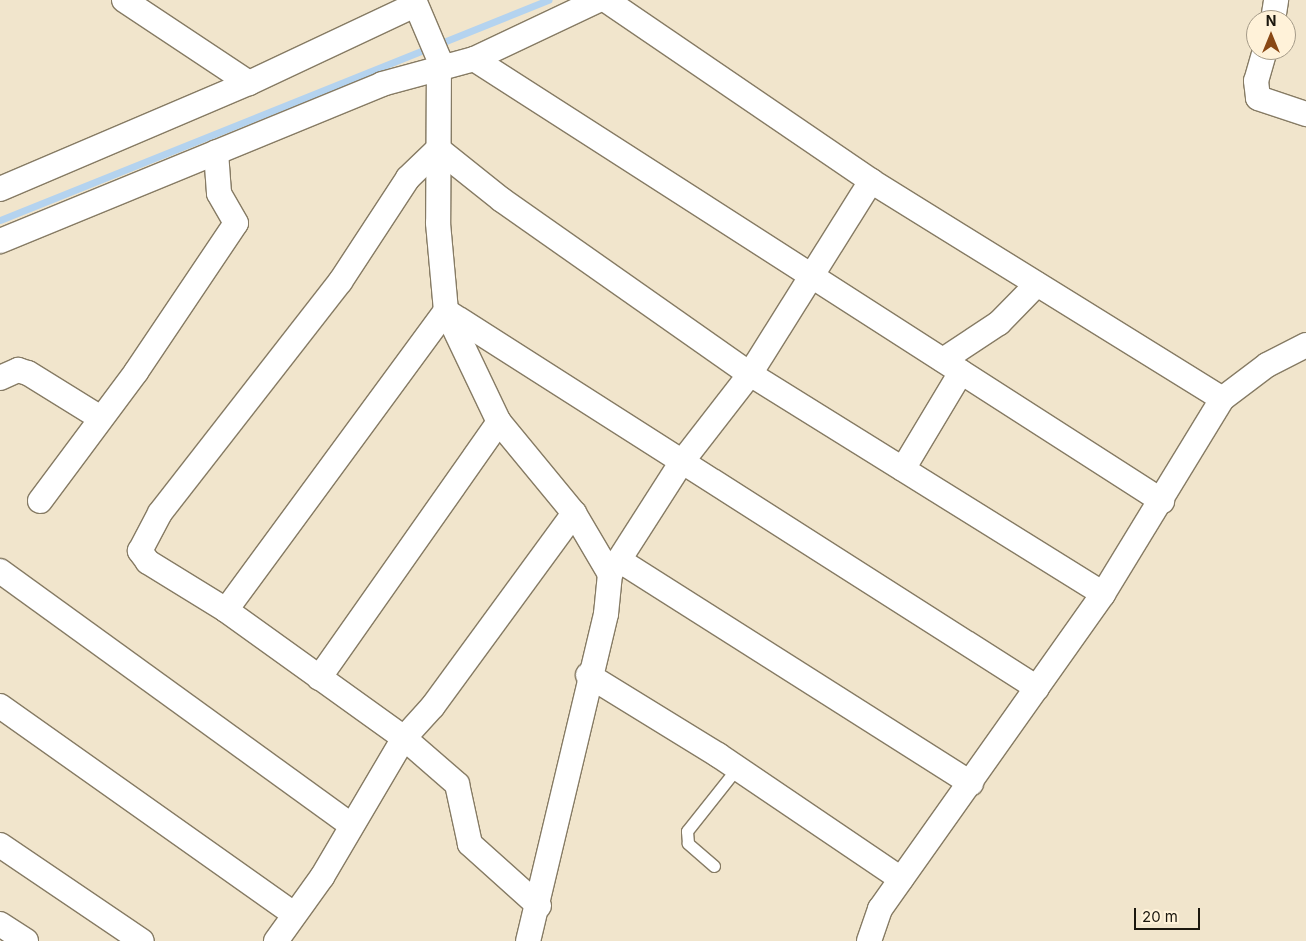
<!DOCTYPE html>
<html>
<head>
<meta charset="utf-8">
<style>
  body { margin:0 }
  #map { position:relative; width:1306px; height:941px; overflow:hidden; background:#f1e5cc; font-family:Inter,sans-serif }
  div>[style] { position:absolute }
  .stream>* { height:7px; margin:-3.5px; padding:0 3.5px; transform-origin:3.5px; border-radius:3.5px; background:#b4d3ef }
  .roads { filter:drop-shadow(1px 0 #867b64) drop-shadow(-1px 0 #867b64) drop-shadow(0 1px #867b64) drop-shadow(0 -1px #867b64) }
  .service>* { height:11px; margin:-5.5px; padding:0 5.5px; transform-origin:5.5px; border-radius:5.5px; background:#fff }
  .minor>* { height:24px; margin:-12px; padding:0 12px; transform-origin:12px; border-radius:12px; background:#fff }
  span { translate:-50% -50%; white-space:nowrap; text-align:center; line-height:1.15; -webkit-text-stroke:4px #fff2d9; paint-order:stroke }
  .north { position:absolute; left:1246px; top:10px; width:50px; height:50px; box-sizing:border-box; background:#fff2d9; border:1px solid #a49a88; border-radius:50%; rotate:0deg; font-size:14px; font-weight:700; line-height:20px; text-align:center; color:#1b170e }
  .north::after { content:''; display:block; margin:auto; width:18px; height:22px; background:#894815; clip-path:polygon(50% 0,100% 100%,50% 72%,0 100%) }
  .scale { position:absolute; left:1134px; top:908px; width:66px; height:22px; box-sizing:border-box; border:2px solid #1b170e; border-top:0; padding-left:6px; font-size:15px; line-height:18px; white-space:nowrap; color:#1b170e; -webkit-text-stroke:4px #fff2d9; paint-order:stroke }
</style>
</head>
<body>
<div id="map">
  <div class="stream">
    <i style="left:0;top:220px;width:591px;rotate:-21.87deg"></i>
  </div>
  <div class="roads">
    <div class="service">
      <i style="left:714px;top:866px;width:35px;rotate:-139deg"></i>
      <i style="left:688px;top:843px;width:12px;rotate:-95deg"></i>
      <i style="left:687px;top:831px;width:80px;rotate:-51.6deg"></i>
    </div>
    <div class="minor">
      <i style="left:124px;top:0;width:150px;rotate:33.6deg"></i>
      <i style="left:414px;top:0;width:64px;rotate:67deg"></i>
      <i style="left:439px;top:59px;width:164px;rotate:90.3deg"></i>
      <i style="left:438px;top:223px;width:88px;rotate:84.8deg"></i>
      <i style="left:446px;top:311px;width:123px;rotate:64.5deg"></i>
      <i style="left:499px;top:422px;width:118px;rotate:50.5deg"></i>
      <i style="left:574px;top:513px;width:71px;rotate:59.5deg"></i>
      <i style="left:610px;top:574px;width:40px;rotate:95.7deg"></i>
      <i style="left:606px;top:614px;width:336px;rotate:103.4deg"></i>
      <i style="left:606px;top:0;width:321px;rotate:34.3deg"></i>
      <i style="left:871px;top:181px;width:413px;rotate:31.8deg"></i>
      <i style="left:1273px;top:20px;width:20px;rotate:-81deg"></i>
      <i style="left:1265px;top:50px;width:32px;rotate:106deg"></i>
      <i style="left:1256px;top:81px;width:17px;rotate:83deg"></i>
      <i style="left:1258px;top:98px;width:51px;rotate:18.4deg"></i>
      <i style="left:474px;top:59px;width:818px;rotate:32.72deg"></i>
      <i style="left:0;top:189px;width:271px;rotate:-23.1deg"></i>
      <i style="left:249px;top:83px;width:181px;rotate:-25.2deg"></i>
      <i style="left:0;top:241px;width:413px;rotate:-22.3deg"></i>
      <i style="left:382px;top:84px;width:95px;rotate:-15.2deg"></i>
      <i style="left:474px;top:59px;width:138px;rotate:-25.3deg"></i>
      <i style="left:943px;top:360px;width:67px;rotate:-33.5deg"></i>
      <i style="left:999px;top:323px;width:54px;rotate:-45.7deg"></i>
      <i style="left:0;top:378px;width:20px;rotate:-24deg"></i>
      <i style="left:18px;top:370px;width:10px;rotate:17deg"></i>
      <i style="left:28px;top:373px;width:84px;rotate:31.8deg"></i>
      <i style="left:903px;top:469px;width:113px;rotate:-59.1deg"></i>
      <i style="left:40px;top:501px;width:161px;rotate:-53.3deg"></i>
      <i style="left:136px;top:372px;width:179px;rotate:-56.1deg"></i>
      <i style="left:236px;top:223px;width:34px;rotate:-120deg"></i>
      <i style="left:219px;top:193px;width:41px;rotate:-94.2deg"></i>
      <i style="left:619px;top:560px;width:417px;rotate:32.4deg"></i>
      <i style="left:0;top:571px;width:432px;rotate:35.9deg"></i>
      <i style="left:610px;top:574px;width:132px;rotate:-57.4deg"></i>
      <i style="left:681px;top:463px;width:113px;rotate:-52.2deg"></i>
      <i style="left:750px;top:374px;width:228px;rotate:-57.9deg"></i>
      <i style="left:226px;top:610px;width:371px;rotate:-53.7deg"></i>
      <i style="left:446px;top:311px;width:701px;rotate:32.53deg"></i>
      <i style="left:588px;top:675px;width:153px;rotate:31.6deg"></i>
      <i style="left:718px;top:755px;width:221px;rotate:34.1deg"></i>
      <i style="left:319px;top:678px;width:313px;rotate:-54.9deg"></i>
      <i style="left:0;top:706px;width:360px;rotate:35.3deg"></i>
      <i style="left:0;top:845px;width:171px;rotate:34.1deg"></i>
      <i style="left:539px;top:906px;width:93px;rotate:-138.1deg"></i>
      <i style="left:470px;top:844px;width:61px;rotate:-102.2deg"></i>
      <i style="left:457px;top:784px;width:70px;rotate:-139deg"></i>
      <i style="left:404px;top:738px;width:219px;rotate:-144.3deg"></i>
      <i style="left:226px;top:610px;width:92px;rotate:-148.4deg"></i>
      <i style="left:148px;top:562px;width:14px;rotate:-126deg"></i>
      <i style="left:140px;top:551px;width:43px;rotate:-62.2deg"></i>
      <i style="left:160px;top:513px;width:293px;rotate:-52.1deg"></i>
      <i style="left:340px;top:282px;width:124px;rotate:-56.8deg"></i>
      <i style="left:408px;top:178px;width:42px;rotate:-44deg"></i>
      <i style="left:438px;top:149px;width:82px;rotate:38.6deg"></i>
      <i style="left:502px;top:200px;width:303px;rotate:35.1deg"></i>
      <i style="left:750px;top:374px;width:416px;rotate:31.9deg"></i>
      <i style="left:0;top:924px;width:31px;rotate:33deg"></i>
      <i style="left:276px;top:941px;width:79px;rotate:-54.3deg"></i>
      <i style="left:322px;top:877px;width:161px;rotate:-59.5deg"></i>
      <i style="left:404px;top:738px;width:43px;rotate:-47.8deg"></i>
      <i style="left:433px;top:706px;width:239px;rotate:-53.8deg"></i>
      <i style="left:869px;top:941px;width:34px;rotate:-71deg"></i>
      <i style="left:880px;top:909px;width:386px;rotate:-54.7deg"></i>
      <i style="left:1103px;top:594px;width:228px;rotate:-58.6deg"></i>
      <i style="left:1222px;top:399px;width:56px;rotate:-37.1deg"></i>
      <i style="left:1267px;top:365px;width:44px;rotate:-27.1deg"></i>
    </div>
  </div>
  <div class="north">N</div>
  <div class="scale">20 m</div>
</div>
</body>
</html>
